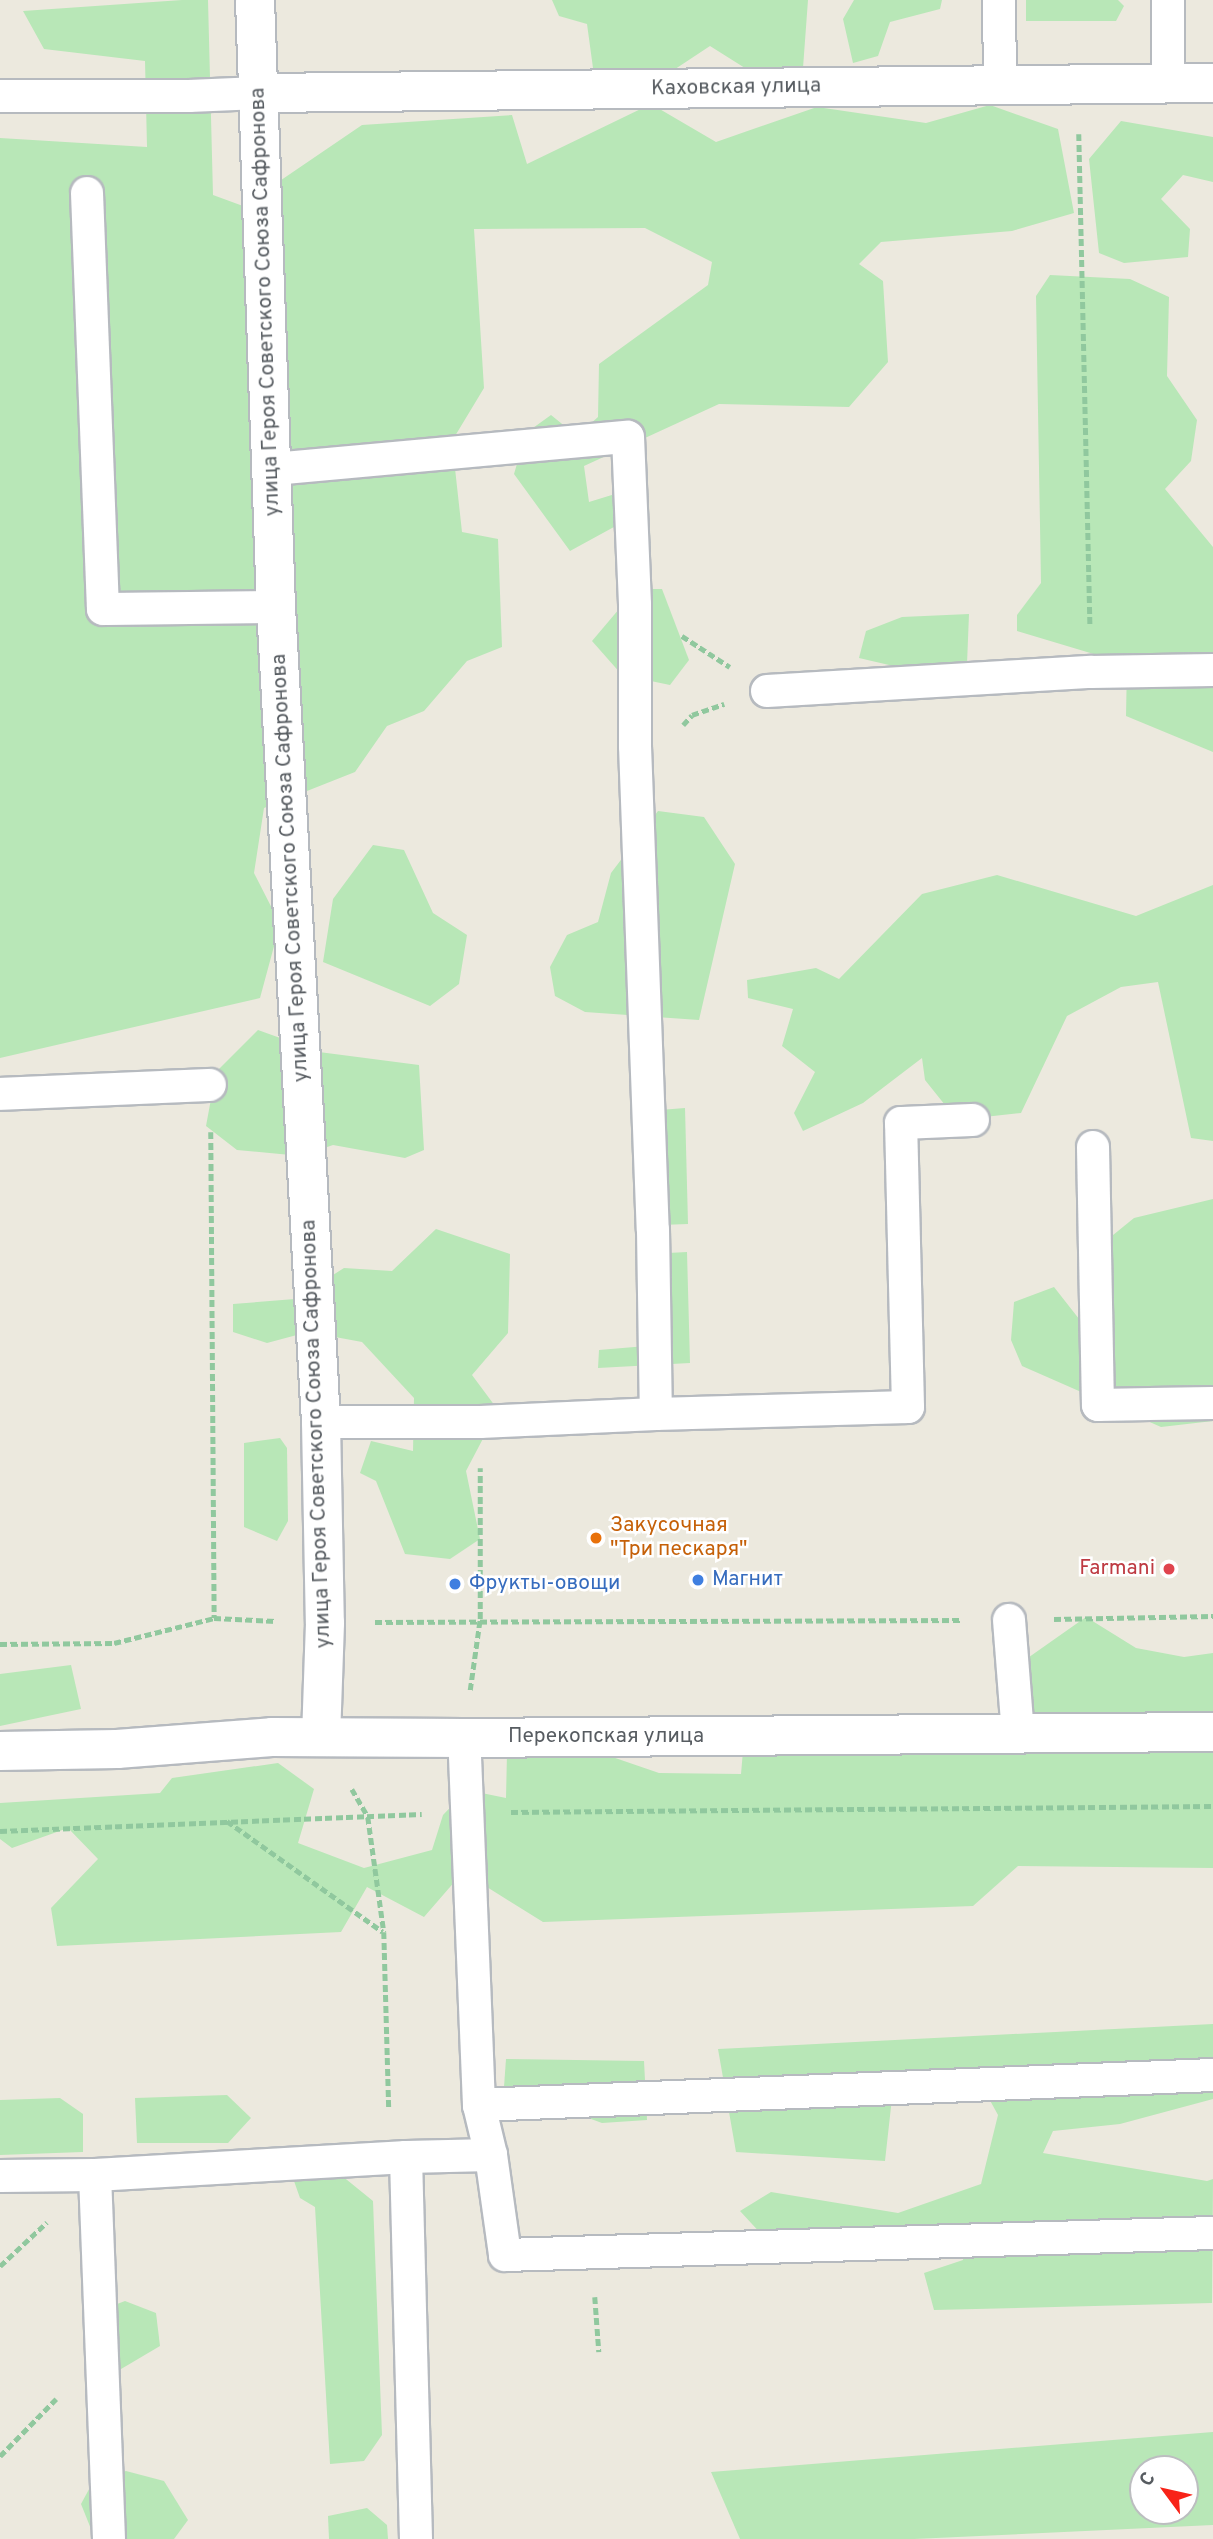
<!DOCTYPE html>
<html>
<head>
<meta charset="utf-8">
<style>
  body { margin:0 }
  #map { position:relative; width:1213px; height:2539px; overflow:hidden; background:#ece9de; font-family:Overpass,sans-serif }
  div>[style] { position:absolute }
  .green>* { inset:0; background:#b8e7b7 }
  .path>* { height:4.5px; margin-top:-2.25px; transform-origin:0; background:repeating-linear-gradient(90deg,#90c89e 0 7px,transparent 0 10.5px) }
  .roads { filter:drop-shadow(2px 0 #b6babf) drop-shadow(-2px 0 #b6babf) drop-shadow(0 2px #b6babf) drop-shadow(0 -2px #b6babf) }
  .service>* { height:32px; margin:-16px; padding:0 16px; transform-origin:16px; border-radius:16px; background:#fff }
  .minor>* { height:38px; margin:-19px; padding:0 19px; transform-origin:19px; border-radius:19px; background:#fff }
  .dots>* { width:19px; height:19px; translate:-50% -50%; box-sizing:border-box; border:4px solid #fff; border-radius:50% }
  span { translate:-50% -50%; white-space:nowrap; text-align:center; line-height:1.15; -webkit-text-stroke:5px #fff; paint-order:stroke }
  .street-label { font-size:21px; color:#575c61 }
  .food-label { font-size:21px; color:#c56008 }
  .left { translate:0 -50%; text-align:left }
  .health-label { font-size:21px; color:#be3a42 }
  .right { translate:-100% -50%; text-align:right }
  .shop-label { font-size:21px; color:#366cbe }
  .north { position:absolute; left:1129px; top:2455px; width:70px; height:70px; box-sizing:border-box; background:#fff; border:2px solid #bcbec0; border-radius:50%; rotate:303deg; font-size:19px; font-weight:700; line-height:28px; text-align:center; color:#575c61 }
  .north::after { content:''; display:block; margin:auto; width:24px; height:32px; background:#f82318; clip-path:polygon(50% 0,100% 100%,50% 72%,0 100%) }
</style>
</head>
<body>
<div id="map">
  <div class="green">
    <i style="clip-path:polygon(182px 0,208px 0,213px 195px,243px 206px,362px 125px,512px 115px,527px 164px,651px 104px,716px 142px,817px 107px,926px 123px,990px 105px,1058px 129px,1074px 213px,1012px 231px,881px 242px,859px 264px,883px 281px,888px 362px,849px 407px,719px 404px,584px 466px,589px 502px,628px 490px,645px 510px,570px 551px,514px 474px,526px 433px,551px 415px,577px 436px,598px 417px,599px 364px,708px 285px,712px 262px,645px 228px,474px 229px,484px 388px,452px 441px,462px 532px,498px 539px,502px 647px,467px 661px,424px 711px,387px 726px,355px 772px,264px 808px,254px 873px,280px 924px,260px 998px,0 1058px,0 138px,147px 147px,145px 61px,44px 49px,23px 11px)"></i>
    <i style="clip-path:polygon(552px 0,808px 0,803px 68px,764px 80px,710px 46px,651px 85px,593px 68px,587px 24px,559px 16px)"></i>
    <i style="clip-path:polygon(854px 0,942px 0,940px 9px,890px 22px,878px 56px,853px 63px,843px 19px)"></i>
    <i style="clip-path:polygon(1026px 0,1118px 0,1124px 6px,1116px 21px,1026px 21px)"></i>
    <i style="clip-path:polygon(1121px 121px,1213px 137px,1213px 182px,1183px 175px,1161px 199px,1190px 229px,1188px 257px,1124px 263px,1099px 253px,1089px 159px)"></i>
    <i style="clip-path:polygon(1050px 275px,1130px 279px,1169px 297px,1167px 376px,1197px 420px,1191px 461px,1165px 489px,1213px 547px,1213px 752px,1126px 716px,1127px 664px,1017px 631px,1017px 615px,1041px 583px,1036px 296px)"></i>
    <i style="clip-path:polygon(636px 589px,662px 589px,689px 660px,670px 685px,622px 675px,592px 641px)"></i>
    <i style="clip-path:polygon(969px 614px,967px 664px,945px 678px,859px 658px,866px 631px,902px 617px)"></i>
    <i style="clip-path:polygon(658px 811px,704px 817px,735px 864px,699px 1020px,585px 1012px,555px 996px,550px 967px,567px 935px,598px 922px,611px 873px)"></i>
    <i style="clip-path:polygon(373px 845px,404px 850px,433px 913px,467px 935px,459px 984px,430px 1006px,323px 962px,333px 899px)"></i>
    <i style="clip-path:polygon(997px 875px,1136px 916px,1213px 885px,1213px 1141px,1191px 1138px,1158px 982px,1121px 987px,1067px 1016px,1021px 1113px,957px 1120px,925px 1080px,922px 1058px,863px 1103px,803px 1131px,794px 1113px,815px 1072px,782px 1046px,793px 1009px,748px 998px,747px 980px,816px 968px,839px 979px,922px 894px)"></i>
    <i style="clip-path:polygon(258px 1030px,319px 1052px,419px 1065px,424px 1150px,405px 1158px,333px 1145px,301px 1156px,237px 1150px,206px 1126px,216px 1072px)"></i>
    <i style="clip-path:polygon(685px 1108px,688px 1224px,661px 1225px,660px 1110px)"></i>
    <i style="clip-path:polygon(1213px 1199px,1213px 1421px,1161px 1427px,1022px 1366px,1011px 1340px,1014px 1302px,1054px 1287px,1083px 1324px,1102px 1244px,1134px 1218px)"></i>
    <i style="clip-path:polygon(436px 1229px,510px 1254px,508px 1333px,472px 1375px,498px 1410px,466px 1471px,480px 1539px,450px 1559px,405px 1554px,376px 1481px,360px 1473px,371px 1441px,413px 1451px,414px 1398px,362px 1342px,308px 1332px,267px 1343px,233px 1332px,233px 1304px,295px 1299px,344px 1268px,392px 1271px)"></i>
    <i style="clip-path:polygon(687px 1252px,690px 1363px,598px 1368px,599px 1350px,658px 1345px,668px 1253px)"></i>
    <i style="clip-path:polygon(280px 1438px,287px 1448px,288px 1521px,277px 1541px,244px 1527px,244px 1443px)"></i>
    <i style="clip-path:polygon(1086px 1617px,1136px 1648px,1184px 1657px,1213px 1653px,1213px 1868px,1018px 1866px,973px 1906px,543px 1922px,463px 1872px,424px 1917px,367px 1887px,341px 1932px,57px 1946px,51px 1908px,98px 1859px,68px 1828px,12px 1848px,0 1839px,0 1803px,160px 1793px,172px 1778px,278px 1763px,314px 1789px,298px 1843px,364px 1868px,432px 1850px,443px 1815px,467px 1790px,506px 1798px,507px 1753px,589px 1749px,659px 1773px,741px 1774px,743px 1751px,1103px 1728px,1015px 1710px,998px 1679px)"></i>
    <i style="clip-path:polygon(71px 1665px,81px 1709px,0 1726px,0 1674px)"></i>
    <i style="clip-path:polygon(1213px 2024px,1213px 2099px,1120px 2124px,1053px 2131px,1043px 2153px,1207px 2181px,1213px 2179px,1212px 2303px,934px 2310px,924px 2273px,963px 2260px,966px 2237px,765px 2238px,740px 2211px,771px 2192px,898px 2213px,981px 2184px,998px 2115px,981px 2084px,894px 2080px,885px 2161px,736px 2152px,718px 2049px)"></i>
    <i style="clip-path:polygon(506px 2059px,644px 2061px,647px 2120px,602px 2123px,504px 2087px)"></i>
    <i style="clip-path:polygon(227px 2095px,251px 2118px,228px 2143px,137px 2143px,135px 2098px)"></i>
    <i style="clip-path:polygon(60px 2098px,83px 2114px,83px 2152px,0 2155px,0 2100px)"></i>
    <i style="clip-path:polygon(336px 2171px,373px 2201px,382px 2435px,364px 2461px,330px 2464px,315px 2207px,300px 2198px,294px 2181px)"></i>
    <i style="clip-path:polygon(125px 2301px,156px 2313px,160px 2346px,116px 2372px,91px 2314px)"></i>
    <i style="clip-path:polygon(evenodd,1213px 2432px,1213px 2525px,914px 2539px,740px 2539px,711px 2472px,1213px 2432px,1185px 2469px,1185px 2511px,1143px 2511px,1143px 2469px,1185px 2469px)"></i>
    <i style="clip-path:polygon(126px 2471px,164px 2481px,188px 2520px,174px 2539px,95px 2539px,81px 2504px,94px 2480px)"></i>
    <i style="clip-path:polygon(367px 2508px,387px 2525px,388px 2539px,329px 2539px,328px 2516px)"></i>
  </div>
  <div class="path">
    <i style="left:1079px;top:134px;width:491px;rotate:88.7deg"></i>
    <i style="left:682px;top:636px;width:57px;rotate:32.9deg"></i>
    <i style="left:683px;top:725px;width:13px;rotate:-48deg"></i>
    <i style="left:692px;top:715px;width:34px;rotate:-19deg"></i>
    <i style="left:211px;top:1132px;width:486px;rotate:89.6deg"></i>
    <i style="left:1054px;top:1619px;width:159px;rotate:-1.1deg"></i>
    <i style="left:375px;top:1622px;width:587px;rotate:-0.2deg"></i>
    <i style="left:0;top:1644px;width:114px;rotate:-0.5deg"></i>
    <i style="left:114px;top:1643px;width:103px;rotate:-14deg"></i>
    <i style="left:214px;top:1618px;width:62px;rotate:2.8deg"></i>
    <i style="left:470px;top:1690px;width:72px;rotate:-82deg"></i>
    <i style="left:480px;top:1619px;width:151px;rotate:-90deg"></i>
    <i style="left:352px;top:1789px;width:32px;rotate:60deg"></i>
    <i style="left:368px;top:1817px;width:116px;rotate:82.1deg"></i>
    <i style="left:384px;top:1932px;width:178px;rotate:88.4deg"></i>
    <i style="left:511px;top:1812px;width:702px;rotate:-0.49deg"></i>
    <i style="left:227px;top:1821px;width:191px;rotate:35.4deg"></i>
    <i style="left:0;top:1831px;width:422px;rotate:-2.3deg"></i>
    <i style="left:0;top:2266px;width:64px;rotate:-43.1deg"></i>
    <i style="left:595px;top:2297px;width:55px;rotate:85.8deg"></i>
    <i style="left:0;top:2456px;width:80px;rotate:-45.5deg"></i>
  </div>
  <div class="roads">
    <div class="service">
      <i style="left:999px;top:0;width:85px;rotate:89.3deg"></i>
      <i style="left:1168px;top:0;width:82px;rotate:90deg"></i>
      <i style="left:0;top:96px;width:189px"></i>
      <i style="left:189px;top:96px;width:70px;rotate:-2.5deg"></i>
      <i style="left:87px;top:193px;width:416px;rotate:87.8deg"></i>
      <i style="left:103px;top:609px;width:173px;rotate:-0.7deg"></i>
      <i style="left:273px;top:469px;width:356px;rotate:-5.2deg"></i>
      <i style="left:628px;top:437px;width:168px;rotate:87.6deg"></i>
      <i style="left:635px;top:605px;width:141px;rotate:90deg"></i>
      <i style="left:635px;top:746px;width:484px;rotate:87.9deg"></i>
      <i style="left:653px;top:1230px;width:184px;rotate:89.1deg"></i>
      <i style="left:656px;top:1414px;width:176px;rotate:177.4deg"></i>
      <i style="left:480px;top:1422px;width:159px;rotate:180deg"></i>
      <i style="left:767px;top:691px;width:325px;rotate:-3.4deg"></i>
      <i style="left:1091px;top:672px;width:122px;rotate:-0.9deg"></i>
      <i style="left:0;top:1094px;width:210px;rotate:-2.5deg"></i>
      <i style="left:1093px;top:1147px;width:258px;rotate:88.9deg"></i>
      <i style="left:1098px;top:1405px;width:115px;rotate:-1deg"></i>
      <i style="left:656px;top:1414px;width:252px;rotate:-1.6deg"></i>
      <i style="left:908px;top:1407px;width:284px;rotate:-91.4deg"></i>
      <i style="left:901px;top:1123px;width:72px;rotate:-2.4deg"></i>
      <i style="left:1009px;top:1620px;width:114px;rotate:85.5deg"></i>
      <i style="left:479px;top:2105px;width:735px;rotate:-2.34deg"></i>
      <i style="left:491px;top:2155px;width:101px;rotate:82deg"></i>
      <i style="left:505px;top:2255px;width:708px;rotate:-1.78deg"></i>
      <i style="left:95px;top:2175px;width:364px;rotate:87.8deg"></i>
      <i style="left:0;top:2176px;width:95px;rotate:-0.6deg"></i>
      <i style="left:95px;top:2175px;width:312px;rotate:-3.3deg"></i>
      <i style="left:416px;top:2539px;width:382px;rotate:-91.5deg"></i>
      <i style="left:406px;top:2157px;width:85px;rotate:-1.3deg"></i>
      <i style="left:491px;top:2155px;width:51px;rotate:-103.5deg"></i>
      <i style="left:479px;top:2105px;width:367px;rotate:-92.3deg"></i>
    </div>
    <div class="minor">
      <i style="left:255px;top:0;width:607px;rotate:88.02deg"></i>
      <i style="left:276px;top:607px;width:816px;rotate:86.84deg"></i>
      <i style="left:321px;top:1422px;width:201px;rotate:88.9deg"></i>
      <i style="left:325px;top:1623px;width:113px;rotate:92deg"></i>
      <i style="left:259px;top:93px;width:954px;rotate:-0.6deg"></i>
      <i style="left:0;top:1751px;width:117px;rotate:-1deg"></i>
      <i style="left:117px;top:1749px;width:155px;rotate:-4.4deg"></i>
      <i style="left:272px;top:1737px;width:192px;rotate:0.3deg"></i>
      <i style="left:464px;top:1738px;width:749px;rotate:-0.46deg"></i>
    </div>
  </div>
  <div class="dots">
    <i style="left:596px;top:1538px;background:#e8710a"></i>
    <i style="left:1169px;top:1569px;background:#e0444e"></i>
    <i style="left:698px;top:1580px;background:#3f7fe0"></i>
    <i style="left:455px;top:1584px;background:#3f7fe0"></i>
  </div>
  <div class="street-label">
    <span style="left:736px;top:88px;rotate:-1deg">Каховская улица</span>
    <span style="left:266px;top:302px;rotate:-92deg">улица Героя Советского Союза Сафронова</span>
    <span style="left:291px;top:868px;rotate:-93deg">улица Героя Советского Союза Сафронова</span>
    <span style="left:317px;top:1434px;rotate:-92deg">улица Героя Советского Союза Сафронова</span>
    <span style="left:606px;top:1737px">Перекопская улица</span>
  </div>
  <div class="food-label">
    <span class="left" style="left:610px;top:1538px">Закусочная<br>"Три пескаря"</span>
  </div>
  <div class="health-label">
    <span class="right" style="left:1155px;top:1569px">Farmani</span>
  </div>
  <div class="shop-label">
    <span class="left" style="left:712px;top:1580px">Магнит</span>
    <span class="left" style="left:469px;top:1584px">Фрукты-овощи</span>
  </div>
  <div class="north">С</div>
</div>
</body>
</html>
